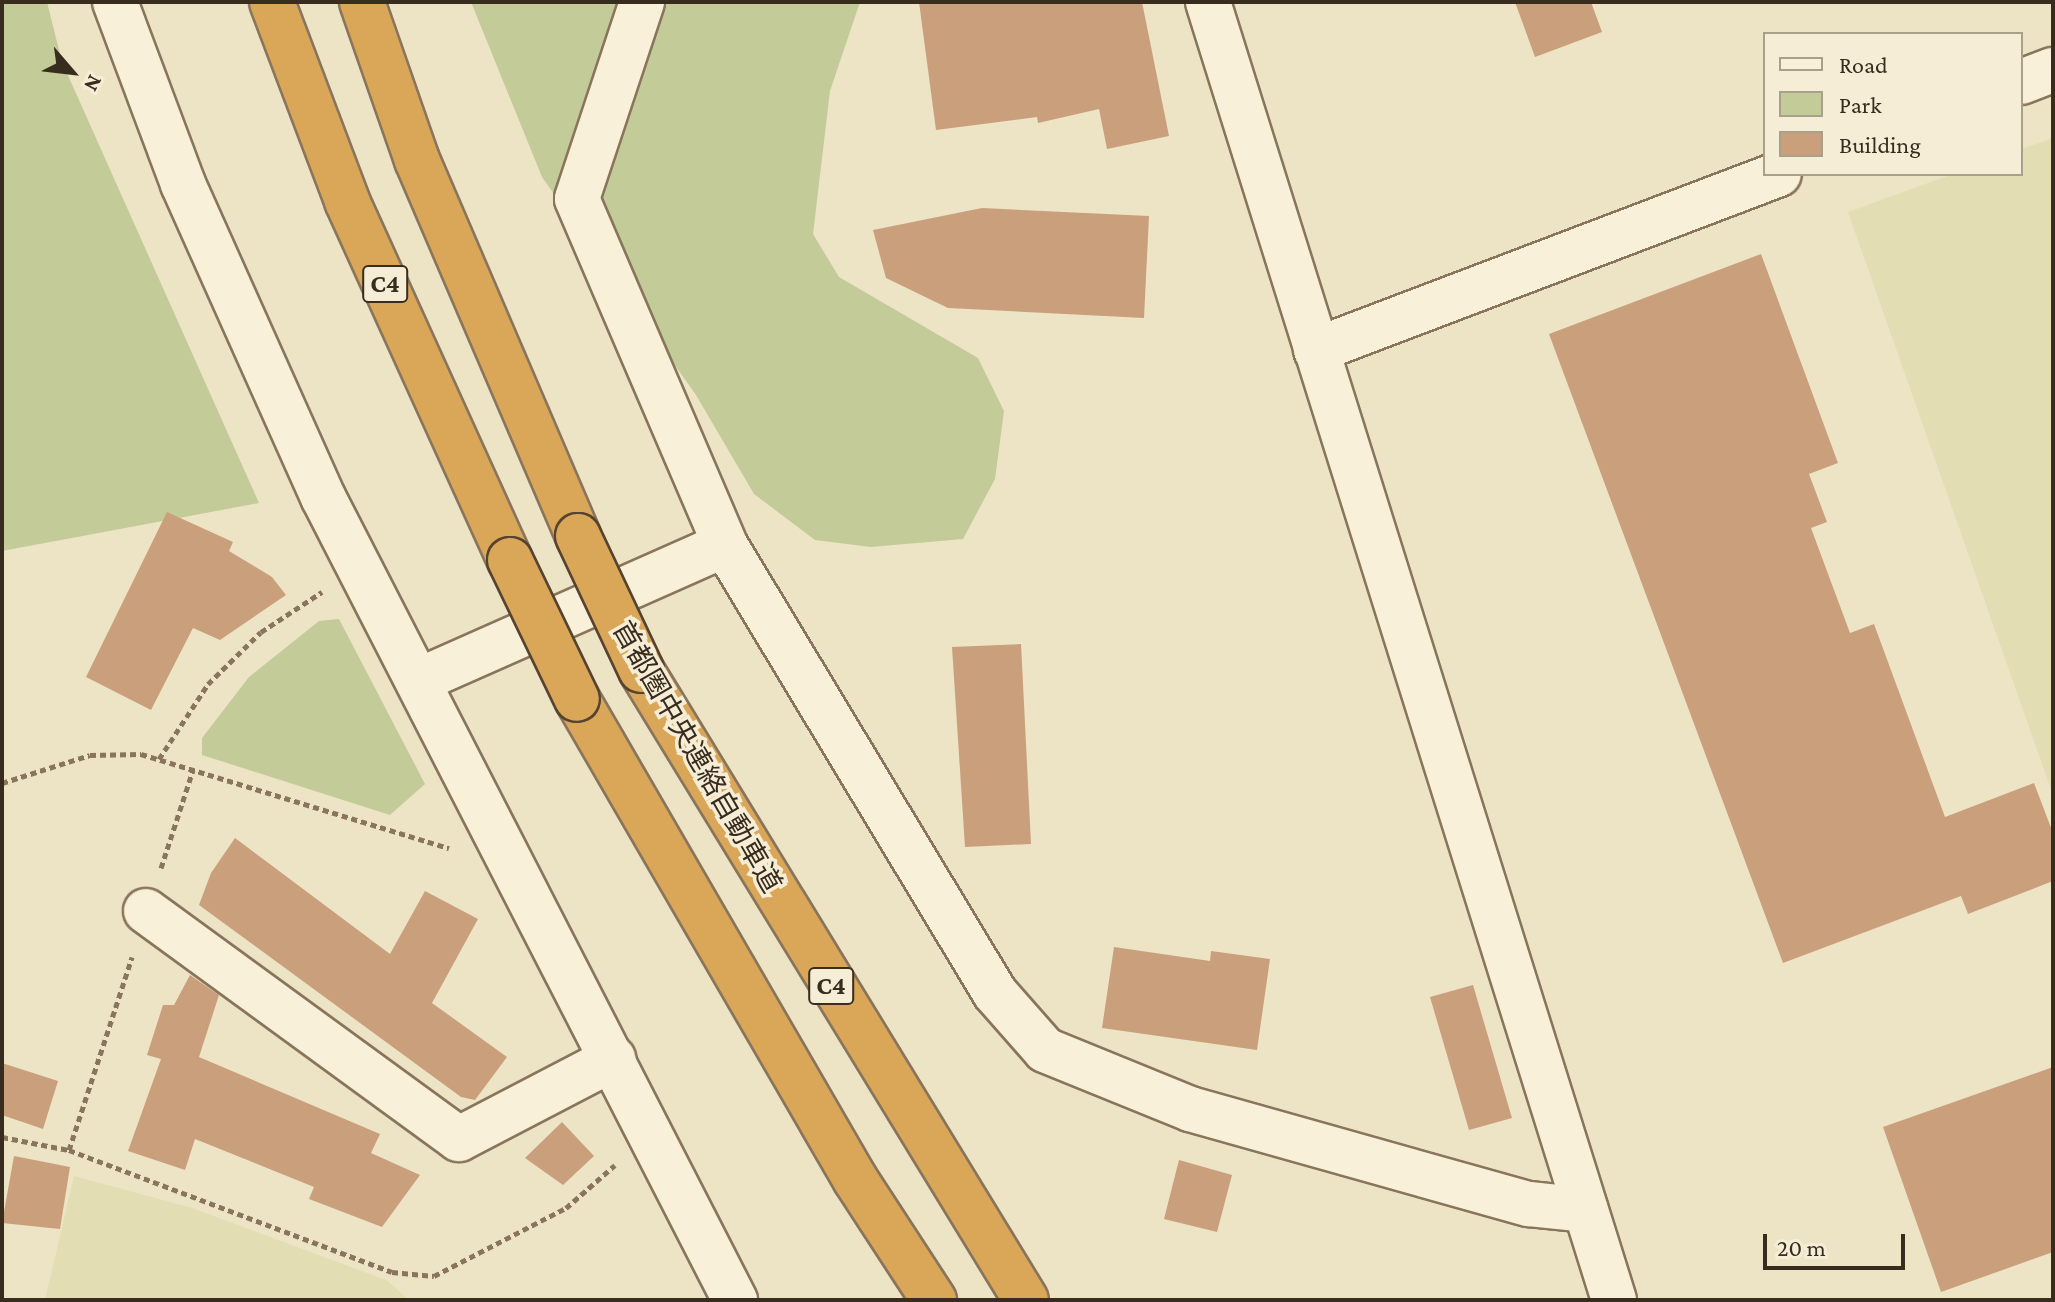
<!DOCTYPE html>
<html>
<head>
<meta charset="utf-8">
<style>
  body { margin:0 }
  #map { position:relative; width:2055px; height:1302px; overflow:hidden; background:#ede3c5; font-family:"Crimson Pro","Noto Sans JP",serif }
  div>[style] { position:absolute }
  .farmland>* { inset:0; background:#e3ddb3 }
  .green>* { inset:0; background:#c3cb99 }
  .building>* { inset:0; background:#caa07c }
  .path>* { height:5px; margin-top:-2.5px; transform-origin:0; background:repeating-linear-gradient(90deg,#88755c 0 6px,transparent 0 10px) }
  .roads { filter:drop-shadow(2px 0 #88755c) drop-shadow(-2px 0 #88755c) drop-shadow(0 2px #88755c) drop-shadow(0 -2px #88755c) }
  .minor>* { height:44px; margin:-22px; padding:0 22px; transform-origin:22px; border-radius:22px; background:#f8f0d8 }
  .tertiary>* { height:44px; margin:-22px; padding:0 22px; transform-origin:22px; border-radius:22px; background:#f8f0d8 }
  .motorway>* { height:44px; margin:-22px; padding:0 22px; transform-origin:22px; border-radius:22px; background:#daa658 }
  .bridges { filter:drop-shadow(2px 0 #564330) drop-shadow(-2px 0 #564330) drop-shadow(0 2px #564330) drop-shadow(0 -2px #564330) }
  .motorway-bridge>* { height:44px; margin:-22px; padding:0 22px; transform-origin:22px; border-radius:22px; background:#daa658 }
  span { translate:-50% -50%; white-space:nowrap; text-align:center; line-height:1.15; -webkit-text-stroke:7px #f5edd5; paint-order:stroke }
  .shield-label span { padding:2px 6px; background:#f5edd5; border:2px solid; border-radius:6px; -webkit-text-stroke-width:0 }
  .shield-label { font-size:26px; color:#382c1f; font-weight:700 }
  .street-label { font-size:28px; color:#382c1f }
  .frame { position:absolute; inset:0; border:4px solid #382c1f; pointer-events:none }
  .legend { position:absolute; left:1763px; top:32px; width:260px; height:144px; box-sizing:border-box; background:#f5edd5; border:2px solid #a9a08c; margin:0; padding:10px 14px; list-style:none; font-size:24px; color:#382c1f }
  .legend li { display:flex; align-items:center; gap:16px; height:40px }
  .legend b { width:40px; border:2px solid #a9a08c }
  .north { position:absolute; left:32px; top:32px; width:80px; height:80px; -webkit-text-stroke:6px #f5edd5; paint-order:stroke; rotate:118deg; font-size:22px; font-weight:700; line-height:32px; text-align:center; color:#382c1f }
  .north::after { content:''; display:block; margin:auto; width:28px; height:36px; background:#382c1f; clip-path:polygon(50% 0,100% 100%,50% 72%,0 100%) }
  .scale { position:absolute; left:1763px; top:1234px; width:142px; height:36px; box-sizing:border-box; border:4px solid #382c1f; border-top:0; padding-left:10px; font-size:24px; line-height:28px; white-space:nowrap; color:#382c1f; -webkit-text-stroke:6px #f5edd5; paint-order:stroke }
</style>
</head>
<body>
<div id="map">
  <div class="farmland">
    <i style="clip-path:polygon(2053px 138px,2053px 795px,1848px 212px,1953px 174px,2021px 174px,2021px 149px)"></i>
    <i style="clip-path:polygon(74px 1176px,192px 1208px,386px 1280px,409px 1300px,45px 1300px)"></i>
  </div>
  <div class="green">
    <i style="clip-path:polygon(2px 2px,47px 2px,62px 62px,259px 503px,2px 551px)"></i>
    <i style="clip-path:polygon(471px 2px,860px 2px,830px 91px,813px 234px,839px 277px,978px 358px,1004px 411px,995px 479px,963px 539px,871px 547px,815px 540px,754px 494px,696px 395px,542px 177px)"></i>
    <i style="clip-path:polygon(339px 619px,425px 784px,390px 815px,202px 755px,202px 738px,249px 677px,319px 621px)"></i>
  </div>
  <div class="building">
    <i style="clip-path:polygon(919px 2px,1142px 2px,1169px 136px,1107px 149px,1099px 109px,1038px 123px,1037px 117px,936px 130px)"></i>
    <i style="clip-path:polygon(1515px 2px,1591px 2px,1602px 32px,1535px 57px)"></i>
    <i style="clip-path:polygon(982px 208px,1149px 216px,1144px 318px,948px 308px,886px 278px,873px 230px)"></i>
    <i style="clip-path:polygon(1761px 254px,1838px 463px,1809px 474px,1827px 522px,1811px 528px,1850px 633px,1874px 624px,1945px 817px,2034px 783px,2053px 833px,2053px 881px,1968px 914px,1961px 896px,1783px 963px,1549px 334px)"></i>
    <i style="clip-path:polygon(167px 512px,233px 542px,229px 551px,272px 577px,286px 595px,220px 640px,193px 628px,151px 710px,86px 677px)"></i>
    <i style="clip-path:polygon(1021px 644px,1031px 844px,965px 847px,952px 647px)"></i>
    <i style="clip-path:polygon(235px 838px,390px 954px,425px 891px,478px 919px,432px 1003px,507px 1057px,475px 1100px,461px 1097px,199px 905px,211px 873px)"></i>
    <i style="clip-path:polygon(1114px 947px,1210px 961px,1211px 951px,1270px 959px,1257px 1050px,1102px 1028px)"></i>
    <i style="clip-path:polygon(190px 975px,219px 995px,199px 1057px,380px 1134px,371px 1153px,420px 1175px,382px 1227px,309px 1199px,314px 1187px,195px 1139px,185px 1170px,128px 1151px,161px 1059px,147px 1055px,163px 1005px,174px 1005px)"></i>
    <i style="clip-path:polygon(1473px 985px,1512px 1118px,1469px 1130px,1430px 997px)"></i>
    <i style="clip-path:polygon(2px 1063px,58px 1081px,43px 1129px,2px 1115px)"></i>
    <i style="clip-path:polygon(2053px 1067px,2053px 1252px,1941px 1292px,1883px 1127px)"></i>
    <i style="clip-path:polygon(562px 1122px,594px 1156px,563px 1185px,525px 1158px)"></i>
    <i style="clip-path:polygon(14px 1156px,70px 1167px,60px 1229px,2px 1223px)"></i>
    <i style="clip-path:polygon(1179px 1160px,1232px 1175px,1217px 1232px,1164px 1219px)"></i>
  </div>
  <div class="path">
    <i style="left:159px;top:759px;width:90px;rotate:-56.8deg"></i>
    <i style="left:208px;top:684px;width:74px;rotate:-44.5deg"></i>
    <i style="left:261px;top:632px;width:73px;rotate:-33.3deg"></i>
    <i style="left:2px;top:783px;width:92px;rotate:-17.7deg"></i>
    <i style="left:90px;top:755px;width:51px;rotate:-1.1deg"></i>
    <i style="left:141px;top:754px;width:322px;rotate:17deg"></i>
    <i style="left:161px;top:868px;width:103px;rotate:-71.9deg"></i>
    <i style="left:2px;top:1137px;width:68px;rotate:11deg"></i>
    <i style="left:69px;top:1150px;width:345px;rotate:20.7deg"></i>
    <i style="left:392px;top:1272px;width:42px;rotate:5.4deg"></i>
    <i style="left:434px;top:1276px;width:148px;rotate:-27.3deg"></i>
    <i style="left:566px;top:1208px;width:65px;rotate:-41.3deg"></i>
    <i style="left:69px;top:1150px;width:203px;rotate:-71.9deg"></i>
  </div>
  <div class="roads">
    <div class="minor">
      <i style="left:642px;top:2px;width:207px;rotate:108.3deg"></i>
      <i style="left:577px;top:199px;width:376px;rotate:66.8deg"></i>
      <i style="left:725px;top:545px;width:523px;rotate:58.92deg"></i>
      <i style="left:995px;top:993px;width:76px;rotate:48.7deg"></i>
      <i style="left:1045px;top:1050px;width:157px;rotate:22.1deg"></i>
      <i style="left:1190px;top:1109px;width:352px;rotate:15.7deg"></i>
      <i style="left:1529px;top:1204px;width:57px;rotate:6deg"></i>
      <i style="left:146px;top:911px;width:387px;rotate:36.1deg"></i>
      <i style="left:459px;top:1139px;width:174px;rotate:-27.5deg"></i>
    </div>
    <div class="tertiary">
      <i style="left:115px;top:2px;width:194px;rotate:69.5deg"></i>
      <i style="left:183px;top:184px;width:343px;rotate:65.9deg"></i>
      <i style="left:323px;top:497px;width:903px;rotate:62.84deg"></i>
      <i style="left:1208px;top:2px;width:1360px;rotate:72.63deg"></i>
      <i style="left:2021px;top:82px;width:34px;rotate:-21deg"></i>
      <i style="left:1316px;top:350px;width:495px;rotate:-20.8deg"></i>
      <i style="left:422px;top:679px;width:331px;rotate:-23.9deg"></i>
    </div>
    <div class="motorway">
      <i style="left:272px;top:2px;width:213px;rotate:69.3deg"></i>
      <i style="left:347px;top:201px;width:394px;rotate:65.6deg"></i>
      <i style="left:362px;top:2px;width:167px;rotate:70.8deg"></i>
      <i style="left:417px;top:160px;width:409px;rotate:66.8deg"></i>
      <i style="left:641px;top:670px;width:738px;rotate:58.57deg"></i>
      <i style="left:577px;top:699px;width:555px;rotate:59.92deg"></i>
      <i style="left:855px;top:1179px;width:145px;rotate:56.9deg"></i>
    </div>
  </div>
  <div class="bridges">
    <div class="motorway-bridge">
      <i style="left:578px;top:536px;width:148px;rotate:64.8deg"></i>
      <i style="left:510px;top:560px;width:154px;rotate:64.3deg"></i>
    </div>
  </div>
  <div class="shield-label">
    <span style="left:385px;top:284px">C4</span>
    <span style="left:831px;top:986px">C4</span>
  </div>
  <div class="street-label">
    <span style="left:697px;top:757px;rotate:60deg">首都圏中央連絡自動車道</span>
  </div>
  <div class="frame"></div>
  <ul class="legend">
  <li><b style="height:10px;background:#f8f0d8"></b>Road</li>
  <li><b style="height:22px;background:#c3cb99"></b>Park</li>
  <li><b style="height:22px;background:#caa07c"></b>Building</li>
  </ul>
  <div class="north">N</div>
  <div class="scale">20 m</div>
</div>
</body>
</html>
